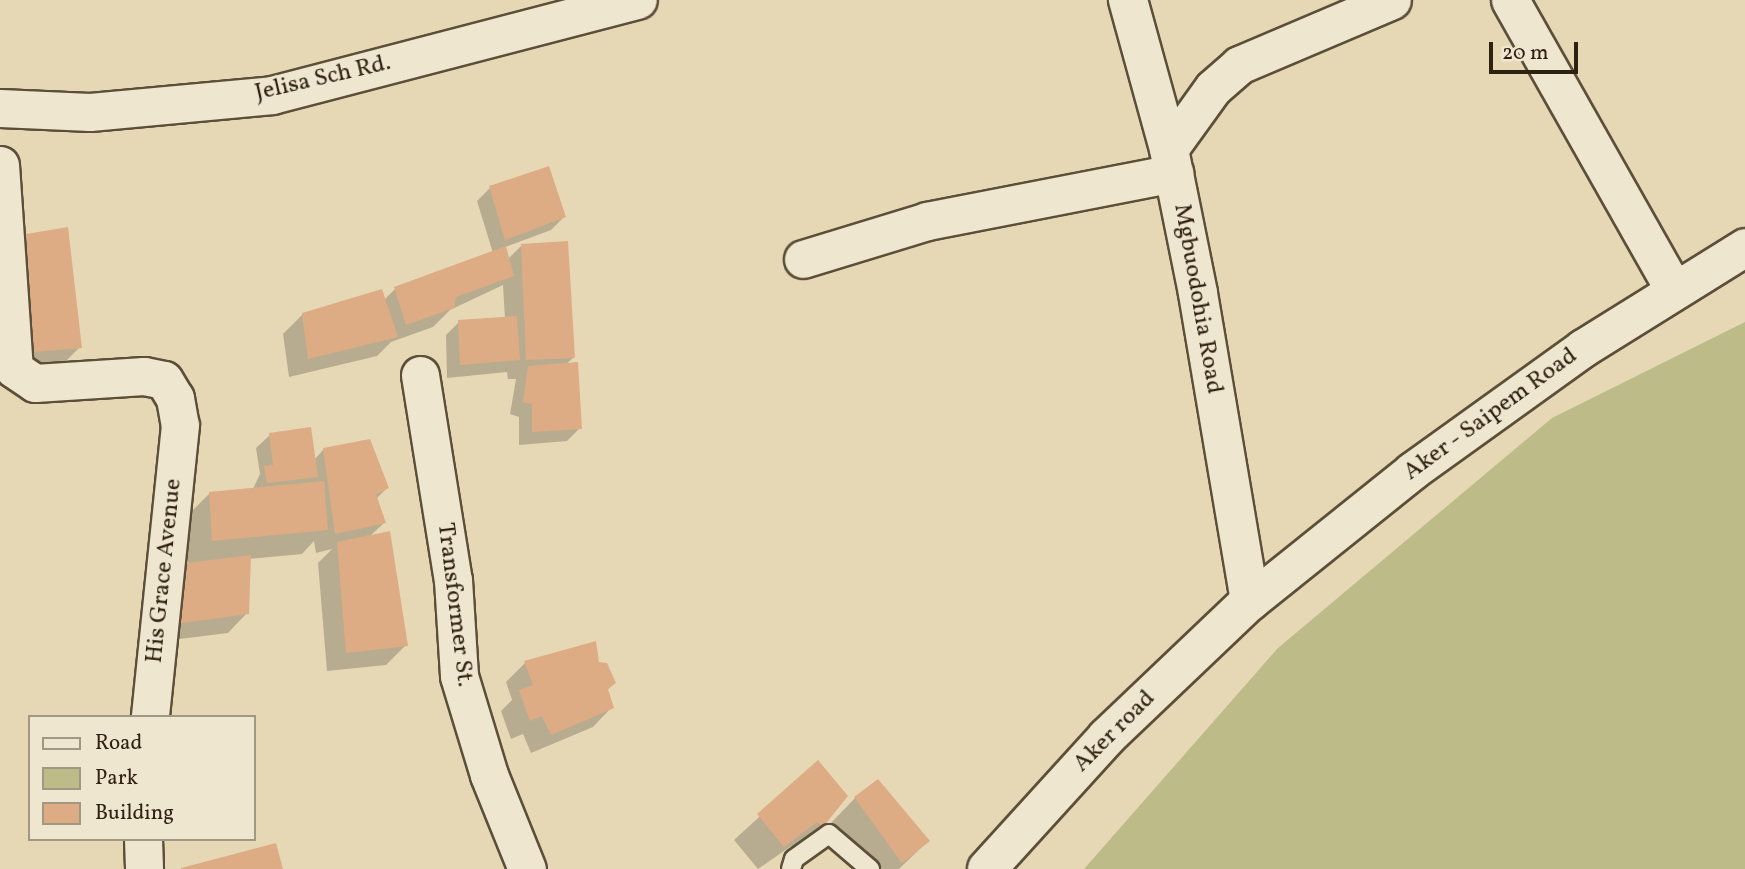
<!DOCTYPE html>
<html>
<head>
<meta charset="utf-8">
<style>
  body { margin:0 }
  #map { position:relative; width:1745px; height:869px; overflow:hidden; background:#e6d8b5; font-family:Vollkorn,serif }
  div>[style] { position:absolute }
  .green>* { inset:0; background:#bdbc88 }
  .shadow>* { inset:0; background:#0003 }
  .building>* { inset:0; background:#deac84 }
  .roads { filter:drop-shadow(2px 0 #5c4f39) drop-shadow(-2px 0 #5c4f39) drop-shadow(0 2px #5c4f39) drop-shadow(0 -2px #5c4f39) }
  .service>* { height:18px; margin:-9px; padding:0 9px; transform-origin:9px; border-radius:9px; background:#efe6cf }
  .minor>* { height:37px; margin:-18.5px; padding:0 18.5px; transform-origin:18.5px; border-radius:18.5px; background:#efe6cf }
  .tertiary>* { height:38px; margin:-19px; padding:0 19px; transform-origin:19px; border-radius:19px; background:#efe6cf }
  span { translate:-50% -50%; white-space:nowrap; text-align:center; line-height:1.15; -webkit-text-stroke:5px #efe6cf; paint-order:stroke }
  .street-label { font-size:24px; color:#2e2110 }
  .legend { position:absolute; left:28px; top:715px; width:228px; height:126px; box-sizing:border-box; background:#efe6cf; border:2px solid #a29783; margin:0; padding:9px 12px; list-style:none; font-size:21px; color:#2e2110 }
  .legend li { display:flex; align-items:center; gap:14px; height:35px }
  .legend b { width:35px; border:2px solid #a29783 }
  .scale { position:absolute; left:1489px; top:42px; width:89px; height:32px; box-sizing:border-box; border:4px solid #2e2110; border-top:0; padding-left:9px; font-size:21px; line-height:24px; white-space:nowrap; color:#2e2110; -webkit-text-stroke:5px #efe6cf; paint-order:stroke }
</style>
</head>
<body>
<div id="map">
  <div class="green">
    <i style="clip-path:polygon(1745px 322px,1745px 869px,1084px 869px,1278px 648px,1552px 418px)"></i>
  </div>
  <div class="shadow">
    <i style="clip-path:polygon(490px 188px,564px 217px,551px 230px,505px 247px,508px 259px,521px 246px,573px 358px,565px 365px,580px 428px,567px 441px,519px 445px,519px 417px,510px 414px,516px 379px,508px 379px,507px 372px,447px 378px,446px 335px,459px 322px,505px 319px,503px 285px,450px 310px,433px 327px,391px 342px,377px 356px,289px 377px,283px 334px,303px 314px,384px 300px,395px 289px,493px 253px,477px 201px)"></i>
    <i style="clip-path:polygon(2px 256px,80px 347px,61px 366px,14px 370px)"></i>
    <i style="clip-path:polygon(270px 435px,314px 460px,324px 449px,387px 488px,376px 499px,384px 523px,369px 537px,406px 645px,386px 665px,327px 671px,318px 563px,332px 549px,316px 553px,314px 541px,302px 554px,249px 559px,247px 613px,228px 633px,163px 641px,188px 565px,185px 518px,210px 493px,253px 489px,260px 474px,256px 448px)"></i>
    <i style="clip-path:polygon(525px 663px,597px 664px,614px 683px,607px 690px,612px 707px,593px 727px,531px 753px,523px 734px,511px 739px,501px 711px,512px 700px,506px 682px)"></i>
    <i style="clip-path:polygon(818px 763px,822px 826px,798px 851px,791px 846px,758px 869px,734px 840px)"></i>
    <i style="clip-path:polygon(855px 798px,928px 841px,899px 869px,864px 869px,831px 823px)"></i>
  </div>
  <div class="building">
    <i style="clip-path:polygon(549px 166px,566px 217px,505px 240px,489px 186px)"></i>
    <i style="clip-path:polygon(68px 227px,82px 348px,33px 352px,20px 235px)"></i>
    <i style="clip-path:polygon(568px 241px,575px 358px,526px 360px,521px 244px)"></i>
    <i style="clip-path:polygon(506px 246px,514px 276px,456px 297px,454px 308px,406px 325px,394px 287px)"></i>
    <i style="clip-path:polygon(382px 289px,398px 337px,308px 359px,302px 313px)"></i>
    <i style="clip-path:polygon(517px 316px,520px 360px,460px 365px,458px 320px)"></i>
    <i style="clip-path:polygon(578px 362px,582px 429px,532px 432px,532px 404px,523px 402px,528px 366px)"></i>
    <i style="clip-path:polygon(311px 427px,318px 477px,267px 483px,264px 466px,273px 465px,269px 433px)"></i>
    <i style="clip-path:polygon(370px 439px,389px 488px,376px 494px,386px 523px,335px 534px,323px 448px)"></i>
    <i style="clip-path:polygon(324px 481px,328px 530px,212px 541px,209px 492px)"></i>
    <i style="clip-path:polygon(390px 531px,408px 646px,346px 653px,337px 542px)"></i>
    <i style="clip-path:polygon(251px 555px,249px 614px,181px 623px,179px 564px)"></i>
    <i style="clip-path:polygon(596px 641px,599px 662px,607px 663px,616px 683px,608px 689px,614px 708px,551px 735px,542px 716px,530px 721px,519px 690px,533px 685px,524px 661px)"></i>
    <i style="clip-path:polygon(818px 760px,848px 796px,823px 827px,817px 822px,784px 847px,757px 814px)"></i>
    <i style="clip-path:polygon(878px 779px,930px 841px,902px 863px,854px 797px)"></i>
    <i style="clip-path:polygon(276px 843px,283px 869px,181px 869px,181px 868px)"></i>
  </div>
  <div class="roads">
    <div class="service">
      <i style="left:791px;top:869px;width:10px;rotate:-73deg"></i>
      <i style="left:794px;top:859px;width:43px;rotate:-35.5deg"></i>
      <i style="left:829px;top:834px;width:54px;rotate:40.5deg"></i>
    </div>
    <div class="minor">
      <i style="left:1510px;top:0;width:331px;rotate:60.5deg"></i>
      <i style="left:0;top:108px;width:90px;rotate:2.5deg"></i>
      <i style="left:90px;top:112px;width:183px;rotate:-5.3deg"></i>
      <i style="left:272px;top:95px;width:378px;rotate:-14.6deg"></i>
      <i style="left:1169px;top:149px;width:75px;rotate:-54.2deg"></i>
      <i style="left:1213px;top:88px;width:35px;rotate:-41deg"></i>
      <i style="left:1239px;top:65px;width:166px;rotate:-23deg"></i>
      <i style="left:0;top:165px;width:204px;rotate:86.1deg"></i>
      <i style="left:14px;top:369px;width:25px;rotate:34deg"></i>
      <i style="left:35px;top:383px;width:109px;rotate:-3.7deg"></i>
      <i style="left:144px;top:376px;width:20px;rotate:11deg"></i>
      <i style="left:164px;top:380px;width:21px;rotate:59deg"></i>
      <i style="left:175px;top:398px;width:27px;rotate:80deg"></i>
      <i style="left:180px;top:425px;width:294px;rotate:95.9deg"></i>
      <i style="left:803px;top:259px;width:130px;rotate:-17deg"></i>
      <i style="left:927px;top:221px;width:252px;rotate:-11deg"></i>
      <i style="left:420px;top:375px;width:208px;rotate:80.9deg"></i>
      <i style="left:453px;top:580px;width:96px;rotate:86.4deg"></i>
      <i style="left:459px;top:676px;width:103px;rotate:73.1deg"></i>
      <i style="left:489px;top:775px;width:101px;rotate:68deg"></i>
      <i style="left:1250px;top:601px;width:208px;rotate:-38.7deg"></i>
      <i style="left:1412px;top:471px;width:211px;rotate:-35.7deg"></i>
      <i style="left:1583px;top:348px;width:191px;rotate:-31.9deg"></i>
      <i style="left:143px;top:839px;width:30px;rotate:88deg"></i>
    </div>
    <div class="tertiary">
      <i style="left:987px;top:869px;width:178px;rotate:-47.7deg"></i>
      <i style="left:1107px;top:737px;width:197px;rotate:-43.6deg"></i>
      <i style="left:1250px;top:601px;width:312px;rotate:-99.6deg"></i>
      <i style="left:1198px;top:293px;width:147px;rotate:-101.4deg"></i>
      <i style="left:1169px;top:149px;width:155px;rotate:-105.4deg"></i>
    </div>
  </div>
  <div class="street-label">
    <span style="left:323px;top:79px;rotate:-13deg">Jelisa Sch Rd.</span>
    <span style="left:1197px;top:299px;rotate:80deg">Mgbuodohia Road</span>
    <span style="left:1491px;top:415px;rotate:-36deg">Aker - Saipem Road</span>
    <span style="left:165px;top:571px;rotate:-84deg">His Grace Avenue</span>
    <span style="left:454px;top:605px;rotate:83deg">Transformer St.</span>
    <span style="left:1115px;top:732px;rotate:-45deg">Aker road</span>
  </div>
  <ul class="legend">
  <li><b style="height:9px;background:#efe6cf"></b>Road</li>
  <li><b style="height:19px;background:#bdbc88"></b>Park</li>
  <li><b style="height:19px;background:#deac84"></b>Building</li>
  </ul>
  <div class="scale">20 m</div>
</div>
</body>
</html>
